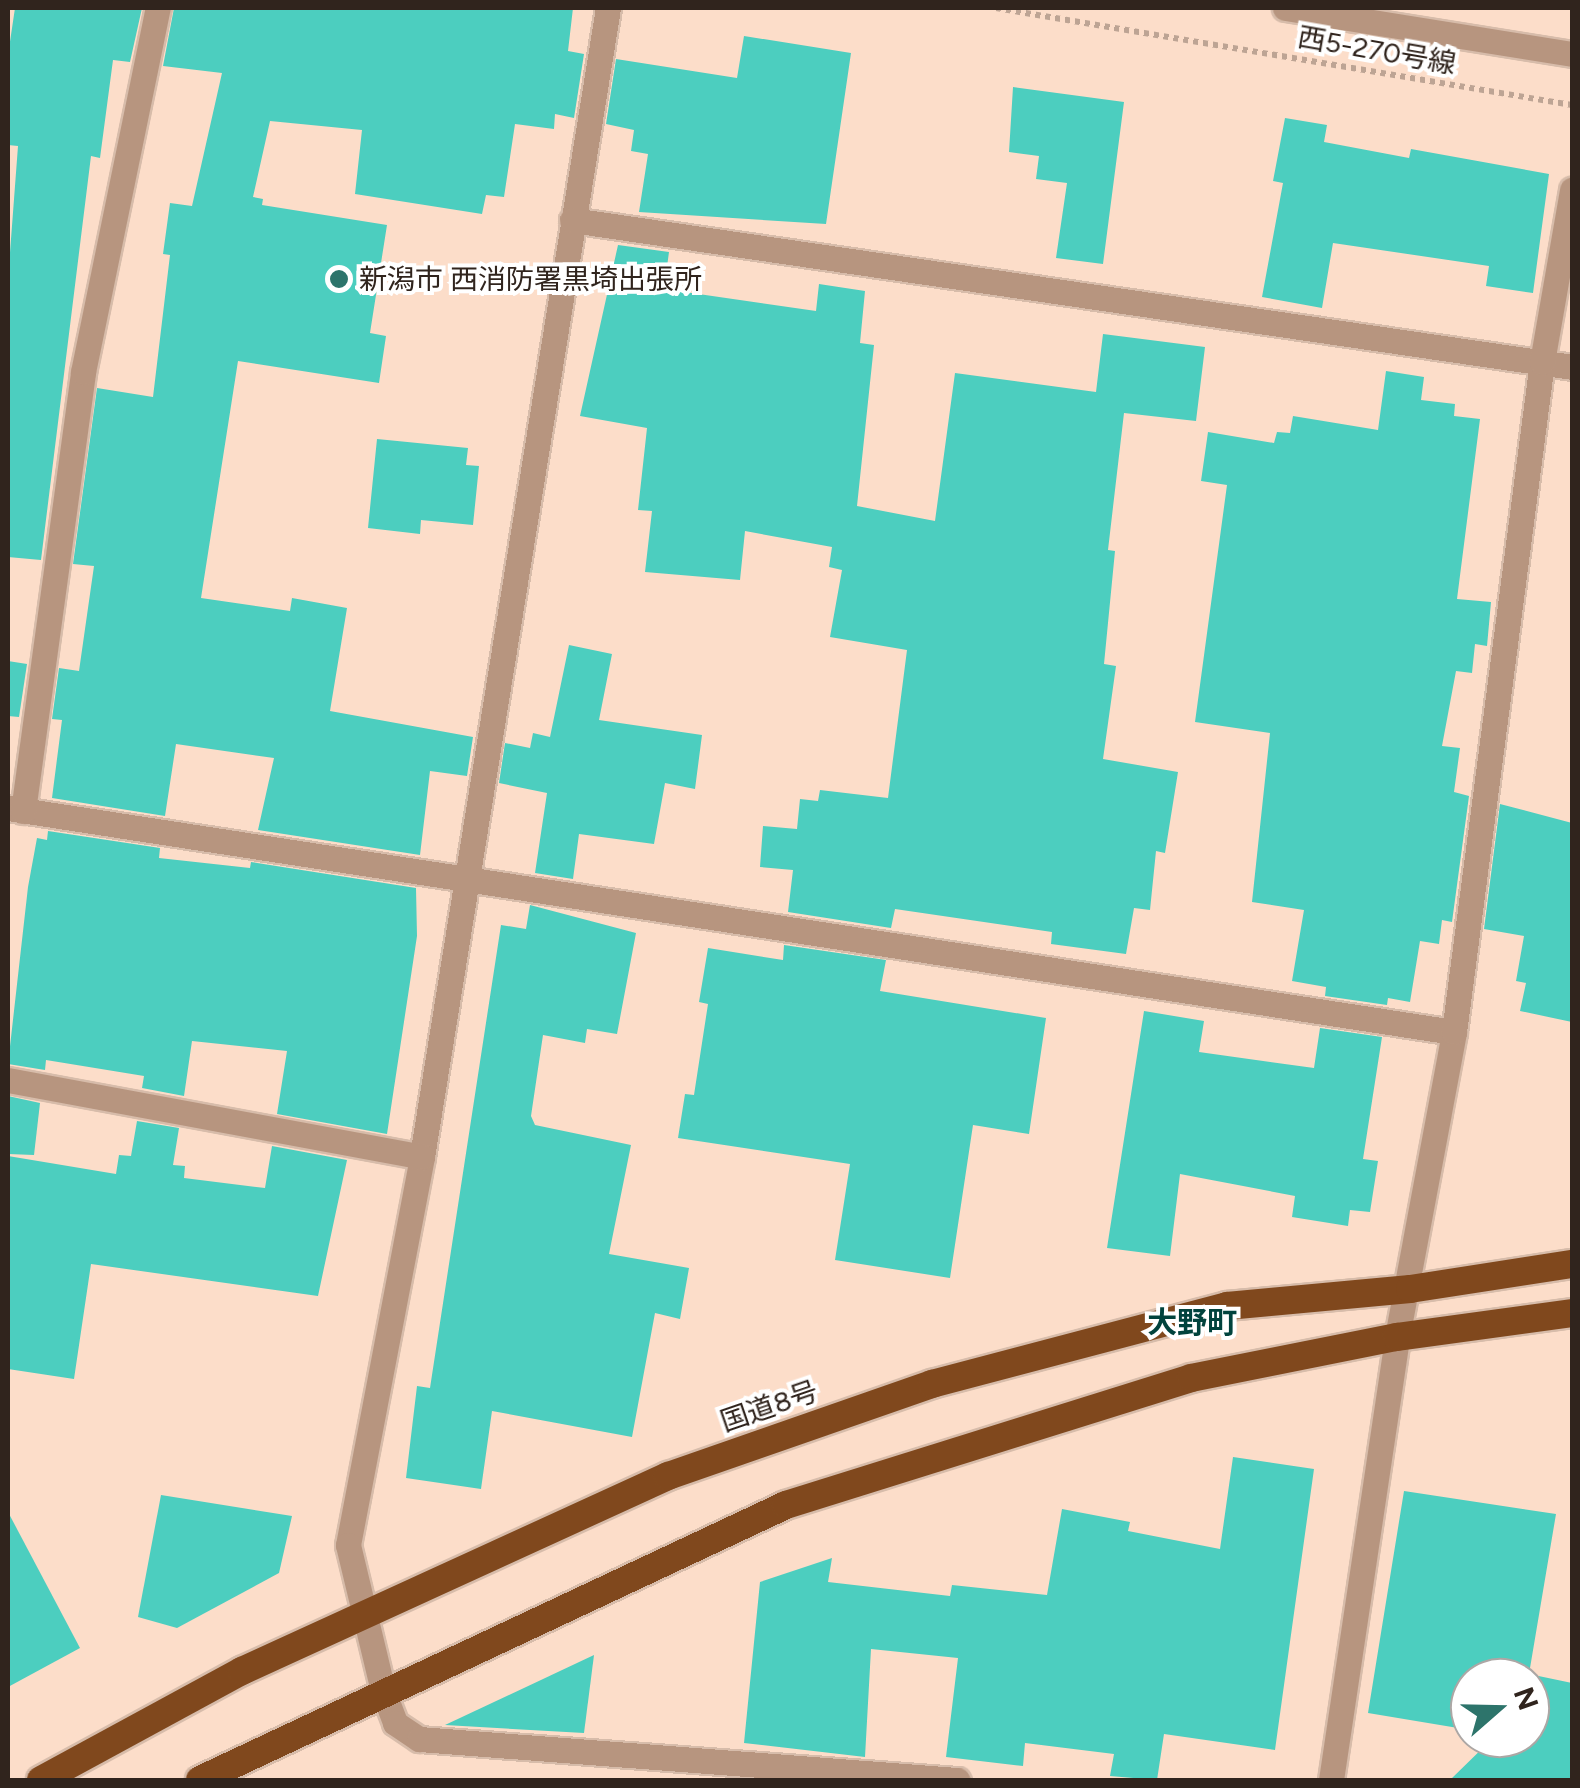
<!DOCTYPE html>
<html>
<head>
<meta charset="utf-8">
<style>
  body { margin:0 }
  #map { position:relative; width:1580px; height:1788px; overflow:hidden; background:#fcddc9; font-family:Figtree,"Noto Sans JP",sans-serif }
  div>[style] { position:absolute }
  .building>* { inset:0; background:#4ccebf }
  .path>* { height:6px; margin-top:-3px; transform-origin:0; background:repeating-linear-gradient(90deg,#bda494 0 5px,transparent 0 10px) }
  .roads { filter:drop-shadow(2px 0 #d7bcaa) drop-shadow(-2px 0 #d7bcaa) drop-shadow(0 2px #d7bcaa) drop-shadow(0 -2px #d7bcaa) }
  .minor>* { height:25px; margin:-12.5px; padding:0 12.5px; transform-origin:12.5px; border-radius:12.5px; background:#b7957f }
  .trunk>* { height:28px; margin:-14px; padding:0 14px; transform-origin:14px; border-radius:14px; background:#80481d }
  .dots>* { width:28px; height:28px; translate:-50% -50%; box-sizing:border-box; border:5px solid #fff; border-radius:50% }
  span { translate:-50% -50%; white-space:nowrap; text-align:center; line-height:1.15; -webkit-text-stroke:8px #fff; paint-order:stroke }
  .street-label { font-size:28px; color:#30241d }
  .poi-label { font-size:28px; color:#30241d }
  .left { translate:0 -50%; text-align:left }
  .neighbourhood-label { font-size:30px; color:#01433d; font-weight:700 }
  .frame { position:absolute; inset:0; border:10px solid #30241d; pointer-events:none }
  .north { position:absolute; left:1450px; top:1658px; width:100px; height:100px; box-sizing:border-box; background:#fff; border:2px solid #aca7a5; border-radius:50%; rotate:70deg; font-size:28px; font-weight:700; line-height:40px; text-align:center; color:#30241d }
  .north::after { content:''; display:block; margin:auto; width:35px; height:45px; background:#2d746b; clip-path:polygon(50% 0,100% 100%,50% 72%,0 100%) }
</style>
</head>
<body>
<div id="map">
  <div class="building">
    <i style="clip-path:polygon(15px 8px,142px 8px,130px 62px,113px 60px,100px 158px,91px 156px,41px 560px,8px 557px,8px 279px,18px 146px,8px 145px,8px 55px)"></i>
    <i style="clip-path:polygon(174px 8px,573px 8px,568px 51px,584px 54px,574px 118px,555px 114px,554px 129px,515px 124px,504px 197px,486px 195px,482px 214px,355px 194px,362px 130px,270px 121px,253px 197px,263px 199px,262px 205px,387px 225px,370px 333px,386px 336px,379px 383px,238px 361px,201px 598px,290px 611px,292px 598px,347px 608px,330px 711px,473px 737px,467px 776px,430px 771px,420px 855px,258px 830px,274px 758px,176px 744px,165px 816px,52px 798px,62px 720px,52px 719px,59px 668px,79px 671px,94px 566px,73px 564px,97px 388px,153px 397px,170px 255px,163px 254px,170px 203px,192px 206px,222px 73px,163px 66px)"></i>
    <i style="clip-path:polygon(744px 36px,851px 53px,826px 224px,639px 212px,648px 154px,631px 151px,634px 130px,606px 124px,616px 59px,737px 78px)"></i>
    <i style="clip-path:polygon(1013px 87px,1124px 102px,1103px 264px,1056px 258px,1067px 183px,1036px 179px,1039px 156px,1009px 152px)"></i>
    <i style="clip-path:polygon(1285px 118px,1327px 125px,1324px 142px,1409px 158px,1411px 149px,1549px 174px,1533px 293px,1486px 286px,1489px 266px,1333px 243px,1322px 308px,1262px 297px,1283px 183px,1273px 181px)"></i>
    <i style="clip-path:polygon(618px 245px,669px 252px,664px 289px,816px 311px,819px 284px,865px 291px,860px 343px,874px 345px,857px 506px,935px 521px,955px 373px,1096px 392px,1103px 334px,1205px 347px,1196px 421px,1124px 413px,1108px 550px,1115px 551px,1104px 664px,1116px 666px,1103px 759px,1178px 772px,1165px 853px,1156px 851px,1150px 910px,1134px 908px,1126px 954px,1051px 944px,1052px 932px,895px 909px,891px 928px,788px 912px,793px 870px,760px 867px,763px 826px,797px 829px,800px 799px,818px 801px,820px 790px,888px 798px,907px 650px,830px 637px,842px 570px,829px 567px,832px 547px,745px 531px,740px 580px,645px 572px,652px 511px,638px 510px,647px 428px,580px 416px)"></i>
    <i style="clip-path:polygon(1386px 371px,1424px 377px,1421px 400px,1455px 404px,1454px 416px,1480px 419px,1457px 599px,1491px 602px,1487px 646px,1475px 644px,1472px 673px,1456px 671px,1442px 746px,1460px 748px,1454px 792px,1469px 796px,1452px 922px,1442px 920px,1439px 944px,1420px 941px,1410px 1002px,1388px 998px,1387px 1005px,1325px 996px,1326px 987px,1292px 981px,1304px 910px,1252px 902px,1270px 733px,1195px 722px,1227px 485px,1201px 481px,1208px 432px,1274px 443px,1277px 432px,1290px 433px,1293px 416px,1378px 430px)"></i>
    <i style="clip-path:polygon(377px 439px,468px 448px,466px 465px,479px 466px,473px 525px,421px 520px,420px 534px,368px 528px)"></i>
    <i style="clip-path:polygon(569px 645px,612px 654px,599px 720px,702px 735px,695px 789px,665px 783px,654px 844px,579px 834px,573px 879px,535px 873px,547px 793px,499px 783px,505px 743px,530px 748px,533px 733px,550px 737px)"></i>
    <i style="clip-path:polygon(8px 661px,27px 664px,19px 717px,8px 716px)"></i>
    <i style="clip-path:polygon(1500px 804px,1572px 823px,1572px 1022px,1520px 1011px,1526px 983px,1516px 981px,1524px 936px,1484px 929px)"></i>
    <i style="clip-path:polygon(48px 831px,160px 848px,159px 858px,250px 868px,251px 862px,416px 888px,417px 936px,387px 1134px,277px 1114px,287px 1051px,192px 1041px,184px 1096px,142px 1088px,144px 1076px,46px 1060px,45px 1070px,8px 1064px,28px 887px,37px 838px,47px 840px)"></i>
    <i style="clip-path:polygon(530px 905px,636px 933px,617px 1034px,587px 1029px,585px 1043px,543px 1035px,531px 1116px,535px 1125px,631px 1145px,609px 1254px,689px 1268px,680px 1319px,655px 1313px,632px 1437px,492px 1411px,481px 1489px,406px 1478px,417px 1386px,430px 1388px,501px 925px,526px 929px)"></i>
    <i style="clip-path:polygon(784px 945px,886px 960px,880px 991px,1046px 1018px,1029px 1134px,973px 1125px,950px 1278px,835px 1260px,850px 1164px,678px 1138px,685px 1094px,694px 1095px,708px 1004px,699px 1002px,708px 948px,783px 960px)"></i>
    <i style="clip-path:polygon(1144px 1011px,1204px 1021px,1199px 1052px,1314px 1068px,1320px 1028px,1382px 1037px,1363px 1159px,1378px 1161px,1370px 1212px,1350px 1210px,1348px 1226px,1292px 1217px,1295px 1196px,1180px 1174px,1170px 1256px,1107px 1248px)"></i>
    <i style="clip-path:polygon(8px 1096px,40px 1103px,34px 1155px,8px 1154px)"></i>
    <i style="clip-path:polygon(137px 1121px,179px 1128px,173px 1165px,185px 1166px,184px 1178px,265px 1188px,272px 1146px,347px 1160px,318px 1296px,91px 1264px,74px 1379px,8px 1369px,8px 1156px,116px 1174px,119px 1155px,131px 1156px)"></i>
    <i style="clip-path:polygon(1233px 1457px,1314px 1469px,1275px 1750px,1164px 1734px,1157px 1780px,1110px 1776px,1114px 1754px,1025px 1743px,1023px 1766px,946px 1757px,958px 1658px,871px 1649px,865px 1757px,744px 1743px,760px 1582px,832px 1558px,828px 1582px,950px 1596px,952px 1585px,1047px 1595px,1062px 1509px,1130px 1522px,1128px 1531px,1220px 1549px)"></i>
    <i style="clip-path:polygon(1404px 1491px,1556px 1514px,1529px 1674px,1572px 1683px,1572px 1780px,1450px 1780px,1493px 1738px,1530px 1738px,1530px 1678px,1470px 1678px,1470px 1730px,1368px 1713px)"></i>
    <i style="clip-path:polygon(161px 1495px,292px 1516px,279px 1573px,177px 1628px,138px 1617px)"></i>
    <i style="clip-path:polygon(8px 1512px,80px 1648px,8px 1687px)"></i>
    <i style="clip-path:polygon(594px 1655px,584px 1733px,445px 1725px)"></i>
  </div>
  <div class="path">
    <i style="left:996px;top:8px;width:584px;rotate:9.56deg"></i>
  </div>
  <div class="roads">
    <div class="minor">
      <i style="left:608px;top:8px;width:1164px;rotate:99.2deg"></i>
      <i style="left:422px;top:1157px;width:395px;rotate:100.8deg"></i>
      <i style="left:348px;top:1545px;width:150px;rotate:76.5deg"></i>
      <i style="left:383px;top:1691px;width:34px;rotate:69deg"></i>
      <i style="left:395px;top:1723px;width:29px;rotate:34deg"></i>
      <i style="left:419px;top:1739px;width:540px;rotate:4.36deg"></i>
      <i style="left:1285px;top:8px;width:291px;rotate:9.1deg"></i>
      <i style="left:572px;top:220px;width:1011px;rotate:8.36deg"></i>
      <i style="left:8px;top:808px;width:1463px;rotate:8.81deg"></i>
      <i style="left:23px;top:811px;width:443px;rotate:-82.2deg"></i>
      <i style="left:83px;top:372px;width:372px;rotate:-78.4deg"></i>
      <i style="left:8px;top:1080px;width:421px;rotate:10.5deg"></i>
      <i style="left:1331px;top:1780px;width:448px;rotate:-81.5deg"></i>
      <i style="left:1397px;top:1337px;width:310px;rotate:-79.4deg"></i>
      <i style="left:1454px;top:1032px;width:676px;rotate:-82.52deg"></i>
      <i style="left:1542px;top:362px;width:175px;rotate:-80.1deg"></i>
    </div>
    <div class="trunk">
      <i style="left:41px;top:1780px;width:229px;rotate:-28.5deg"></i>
      <i style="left:242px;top:1671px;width:469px;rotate:-24.6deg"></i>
      <i style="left:668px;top:1476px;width:280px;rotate:-19.2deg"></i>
      <i style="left:932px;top:1384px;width:305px;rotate:-14.8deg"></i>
      <i style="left:1227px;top:1306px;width:184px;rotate:-5.3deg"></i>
      <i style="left:1410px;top:1289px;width:164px;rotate:-8.8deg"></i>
      <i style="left:200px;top:1780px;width:647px;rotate:-25.14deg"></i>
      <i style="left:786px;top:1505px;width:424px;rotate:-17.4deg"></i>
      <i style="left:1191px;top:1378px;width:210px;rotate:-11.3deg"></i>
      <i style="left:1397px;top:1337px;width:177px;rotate:-7.8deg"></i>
    </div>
  </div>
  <div class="dots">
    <i style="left:339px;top:279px;background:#2d746b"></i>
  </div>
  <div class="street-label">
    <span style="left:1377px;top:50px;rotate:10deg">西5-270号線</span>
    <span style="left:769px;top:1406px;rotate:-19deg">国道8号</span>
  </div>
  <div class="poi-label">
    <span class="left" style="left:359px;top:279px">新潟市 西消防署黒埼出張所</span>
  </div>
  <div class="neighbourhood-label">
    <span style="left:1192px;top:1323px">大野町</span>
  </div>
  <div class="frame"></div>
  <div class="north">N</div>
</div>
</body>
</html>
